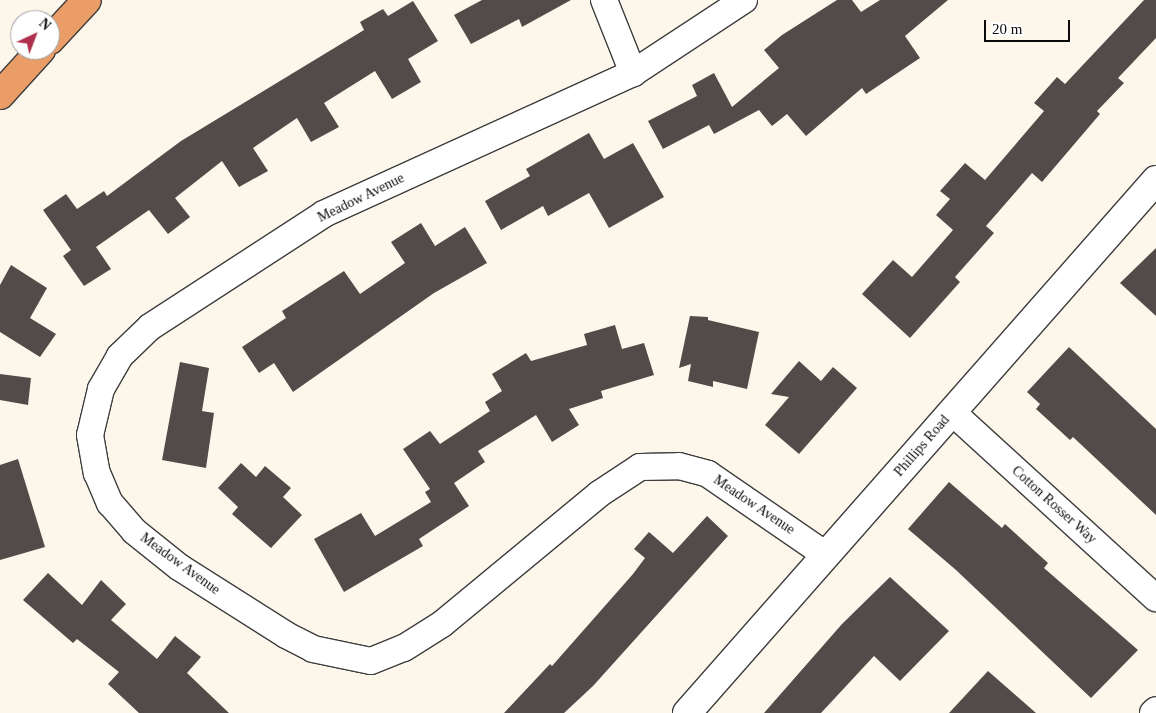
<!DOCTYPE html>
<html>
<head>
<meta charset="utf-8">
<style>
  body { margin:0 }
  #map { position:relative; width:1156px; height:713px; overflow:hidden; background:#fdf7eb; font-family:Georgia,serif }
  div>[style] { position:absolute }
  .building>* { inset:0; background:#534b49 }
  .roads { filter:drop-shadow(1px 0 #3e3e3e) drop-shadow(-1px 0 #3e3e3e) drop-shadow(0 1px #3e3e3e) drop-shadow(0 -1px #3e3e3e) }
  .minor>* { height:26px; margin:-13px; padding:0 13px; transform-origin:13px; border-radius:13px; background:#fff }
  .tertiary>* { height:28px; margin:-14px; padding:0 14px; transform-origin:14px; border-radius:14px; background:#fff }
  .trunk>* { height:28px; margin:-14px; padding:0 14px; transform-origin:14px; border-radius:14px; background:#ea9d66 }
  span { translate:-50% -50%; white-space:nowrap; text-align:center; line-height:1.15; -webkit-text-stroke:5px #fff; paint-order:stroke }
  .street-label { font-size:14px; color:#0b0b0b }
  .north { position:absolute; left:10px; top:10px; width:50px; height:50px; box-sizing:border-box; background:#fff; border:1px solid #9d9d9d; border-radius:50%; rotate:43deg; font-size:14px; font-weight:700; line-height:20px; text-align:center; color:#0b0b0b }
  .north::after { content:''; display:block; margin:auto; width:18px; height:22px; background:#af304d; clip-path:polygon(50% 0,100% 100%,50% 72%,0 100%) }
  .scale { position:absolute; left:984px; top:20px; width:86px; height:22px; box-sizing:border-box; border:2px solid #0b0b0b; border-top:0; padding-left:6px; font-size:15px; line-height:18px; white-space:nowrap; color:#0b0b0b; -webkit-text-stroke:4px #fff; paint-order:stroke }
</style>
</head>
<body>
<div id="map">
  <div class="building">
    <i style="clip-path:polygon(482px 0,571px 0,522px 27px,519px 19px,471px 44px,454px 15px)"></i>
    <i style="clip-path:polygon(837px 0,852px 0,861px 12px,880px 0,948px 0,905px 36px,920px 58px,866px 94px,862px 88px,806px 136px,787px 114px,772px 126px,759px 110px,714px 134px,709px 125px,663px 149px,648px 121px,697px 96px,692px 85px,714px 73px,732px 107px,779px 68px,764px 50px,782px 35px)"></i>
    <i style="clip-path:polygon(1144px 0,1156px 0,1156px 38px,1118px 78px,1124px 83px,1097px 111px,1100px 114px,1042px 182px,1032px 173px,986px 226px,994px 233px,955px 277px,960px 282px,910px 338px,862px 294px,893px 260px,912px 277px,953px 230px,936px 215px,950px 199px,940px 191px,965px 163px,985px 180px,1044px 111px,1034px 103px,1057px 77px,1065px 84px)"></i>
    <i style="clip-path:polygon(413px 1px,438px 41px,408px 59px,421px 82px,392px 99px,375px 71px,324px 103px,339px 127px,311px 142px,297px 118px,253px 148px,268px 171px,239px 187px,222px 161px,175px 198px,190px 217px,168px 234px,149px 210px,96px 247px,111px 269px,84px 286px,63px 256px,71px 250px,43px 210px,66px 194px,77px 209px,104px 191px,107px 196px,181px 141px,364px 30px,360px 22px,383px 9px,388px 16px)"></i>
    <i style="clip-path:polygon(589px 133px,604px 159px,633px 143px,664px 197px,609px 228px,589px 193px,548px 216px,543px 206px,501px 230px,485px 201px,530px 176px,526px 169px)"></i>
    <i style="clip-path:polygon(421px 223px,435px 246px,465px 227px,487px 263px,434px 293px,293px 392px,274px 363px,259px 373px,242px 347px,286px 318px,282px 311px,344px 271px,360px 294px,405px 263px,391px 242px)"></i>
    <i style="clip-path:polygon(1156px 248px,1156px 316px,1120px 283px)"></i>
    <i style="clip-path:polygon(11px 265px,47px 288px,30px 318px,56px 334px,40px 357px,0 332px,0 285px)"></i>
    <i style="clip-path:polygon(690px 316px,708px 317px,708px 320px,759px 332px,747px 389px,713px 381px,713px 387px,688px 381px,691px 364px,679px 368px)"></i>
    <i style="clip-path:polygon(615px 325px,622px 349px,644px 343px,654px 375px,601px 391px,603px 398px,569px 409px,579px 425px,552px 442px,536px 415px,478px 451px,485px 462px,454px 483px,469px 506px,419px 539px,423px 546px,344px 592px,314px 539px,361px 513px,375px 536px,431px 502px,425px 492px,430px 489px,403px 449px,430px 431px,440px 444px,490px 411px,485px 402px,502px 391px,492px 374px,526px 353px,531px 361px,587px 345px,584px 334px)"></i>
    <i style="clip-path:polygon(1069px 347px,1156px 429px,1156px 515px,1073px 437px,1070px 440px,1036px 409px,1040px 404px,1027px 392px)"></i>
    <i style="clip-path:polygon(799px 361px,821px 381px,833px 367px,857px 388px,799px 454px,765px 425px,789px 397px,771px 394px)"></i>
    <i style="clip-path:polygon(180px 362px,209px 368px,202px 411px,214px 413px,206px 468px,162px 460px)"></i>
    <i style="clip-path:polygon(0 374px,31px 378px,28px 405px,0 400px)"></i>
    <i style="clip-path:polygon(18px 459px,45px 547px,0 560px,0 465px)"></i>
    <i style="clip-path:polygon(241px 463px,256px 477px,265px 466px,291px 488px,283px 497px,302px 515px,271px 548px,232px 514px,238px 507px,218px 488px)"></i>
    <i style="clip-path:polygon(949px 482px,1002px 528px,1005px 524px,1048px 563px,1044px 568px,1138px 650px,1091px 698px,956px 570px,908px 529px)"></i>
    <i style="clip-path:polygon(707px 516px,728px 536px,593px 686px,564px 713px,504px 713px,550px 664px,552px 666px,633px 574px,645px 558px,634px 549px,649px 532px,673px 553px)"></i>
    <i style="clip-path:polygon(48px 573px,82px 605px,101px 580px,126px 604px,111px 620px,157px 659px,175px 636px,201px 657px,187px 673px,229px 713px,139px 713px,108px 684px,119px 672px,77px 639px,73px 643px,23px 600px)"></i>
    <i style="clip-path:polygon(890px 577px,949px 631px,900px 681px,874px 656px,821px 713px,764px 713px,842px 624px)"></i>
    <i style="clip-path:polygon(988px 671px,1036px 713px,949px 713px)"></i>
  </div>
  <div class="roads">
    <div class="minor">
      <i style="left:604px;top:0;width:79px;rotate:68.3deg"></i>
      <i style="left:744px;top:0;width:133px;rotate:146.7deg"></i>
      <i style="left:633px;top:73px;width:340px;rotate:155.5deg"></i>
      <i style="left:324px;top:214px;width:207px;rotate:147deg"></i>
      <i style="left:150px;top:327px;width:42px;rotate:136deg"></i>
      <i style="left:120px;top:356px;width:38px;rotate:120deg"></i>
      <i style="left:101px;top:389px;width:47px;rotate:103.4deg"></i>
      <i style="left:90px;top:435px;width:39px;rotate:80deg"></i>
      <i style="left:97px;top:473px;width:33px;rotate:67deg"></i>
      <i style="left:110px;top:503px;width:37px;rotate:49deg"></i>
      <i style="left:134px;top:531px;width:58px;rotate:38.7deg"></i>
      <i style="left:179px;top:567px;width:127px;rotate:32.4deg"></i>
      <i style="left:286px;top:635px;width:30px;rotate:27deg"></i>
      <i style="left:313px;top:649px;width:59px;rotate:11.7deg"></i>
      <i style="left:371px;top:661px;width:35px;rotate:-22deg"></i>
      <i style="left:404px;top:648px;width:45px;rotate:-32.3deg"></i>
      <i style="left:442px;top:624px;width:204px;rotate:-39.6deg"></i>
      <i style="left:599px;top:494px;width:49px;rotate:-33.4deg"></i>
      <i style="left:640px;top:467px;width:39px;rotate:-1deg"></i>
      <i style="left:679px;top:466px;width:30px;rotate:15deg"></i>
      <i style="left:708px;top:474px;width:143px;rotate:34.5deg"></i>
      <i style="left:952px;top:412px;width:276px;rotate:42.4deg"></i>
      <i style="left:1153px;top:713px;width:4px;rotate:-45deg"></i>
    </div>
    <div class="tertiary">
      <i style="left:687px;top:713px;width:710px;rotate:-48.65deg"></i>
    </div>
    <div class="trunk">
      <i style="left:50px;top:40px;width:54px;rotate:-47.2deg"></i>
      <i style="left:0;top:95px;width:61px;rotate:-47.7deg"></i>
    </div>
  </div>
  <div class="street-label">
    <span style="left:361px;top:198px;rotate:-26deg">Meadow Avenue</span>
    <span style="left:922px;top:446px;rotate:-49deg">Phillips Road</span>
    <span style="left:754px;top:505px;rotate:34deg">Meadow Avenue</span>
    <span style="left:1054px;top:505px;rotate:42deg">Cotton Rosser Way</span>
    <span style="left:180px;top:564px;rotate:36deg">Meadow Avenue</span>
  </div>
  <div class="north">N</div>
  <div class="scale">20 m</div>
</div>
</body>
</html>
